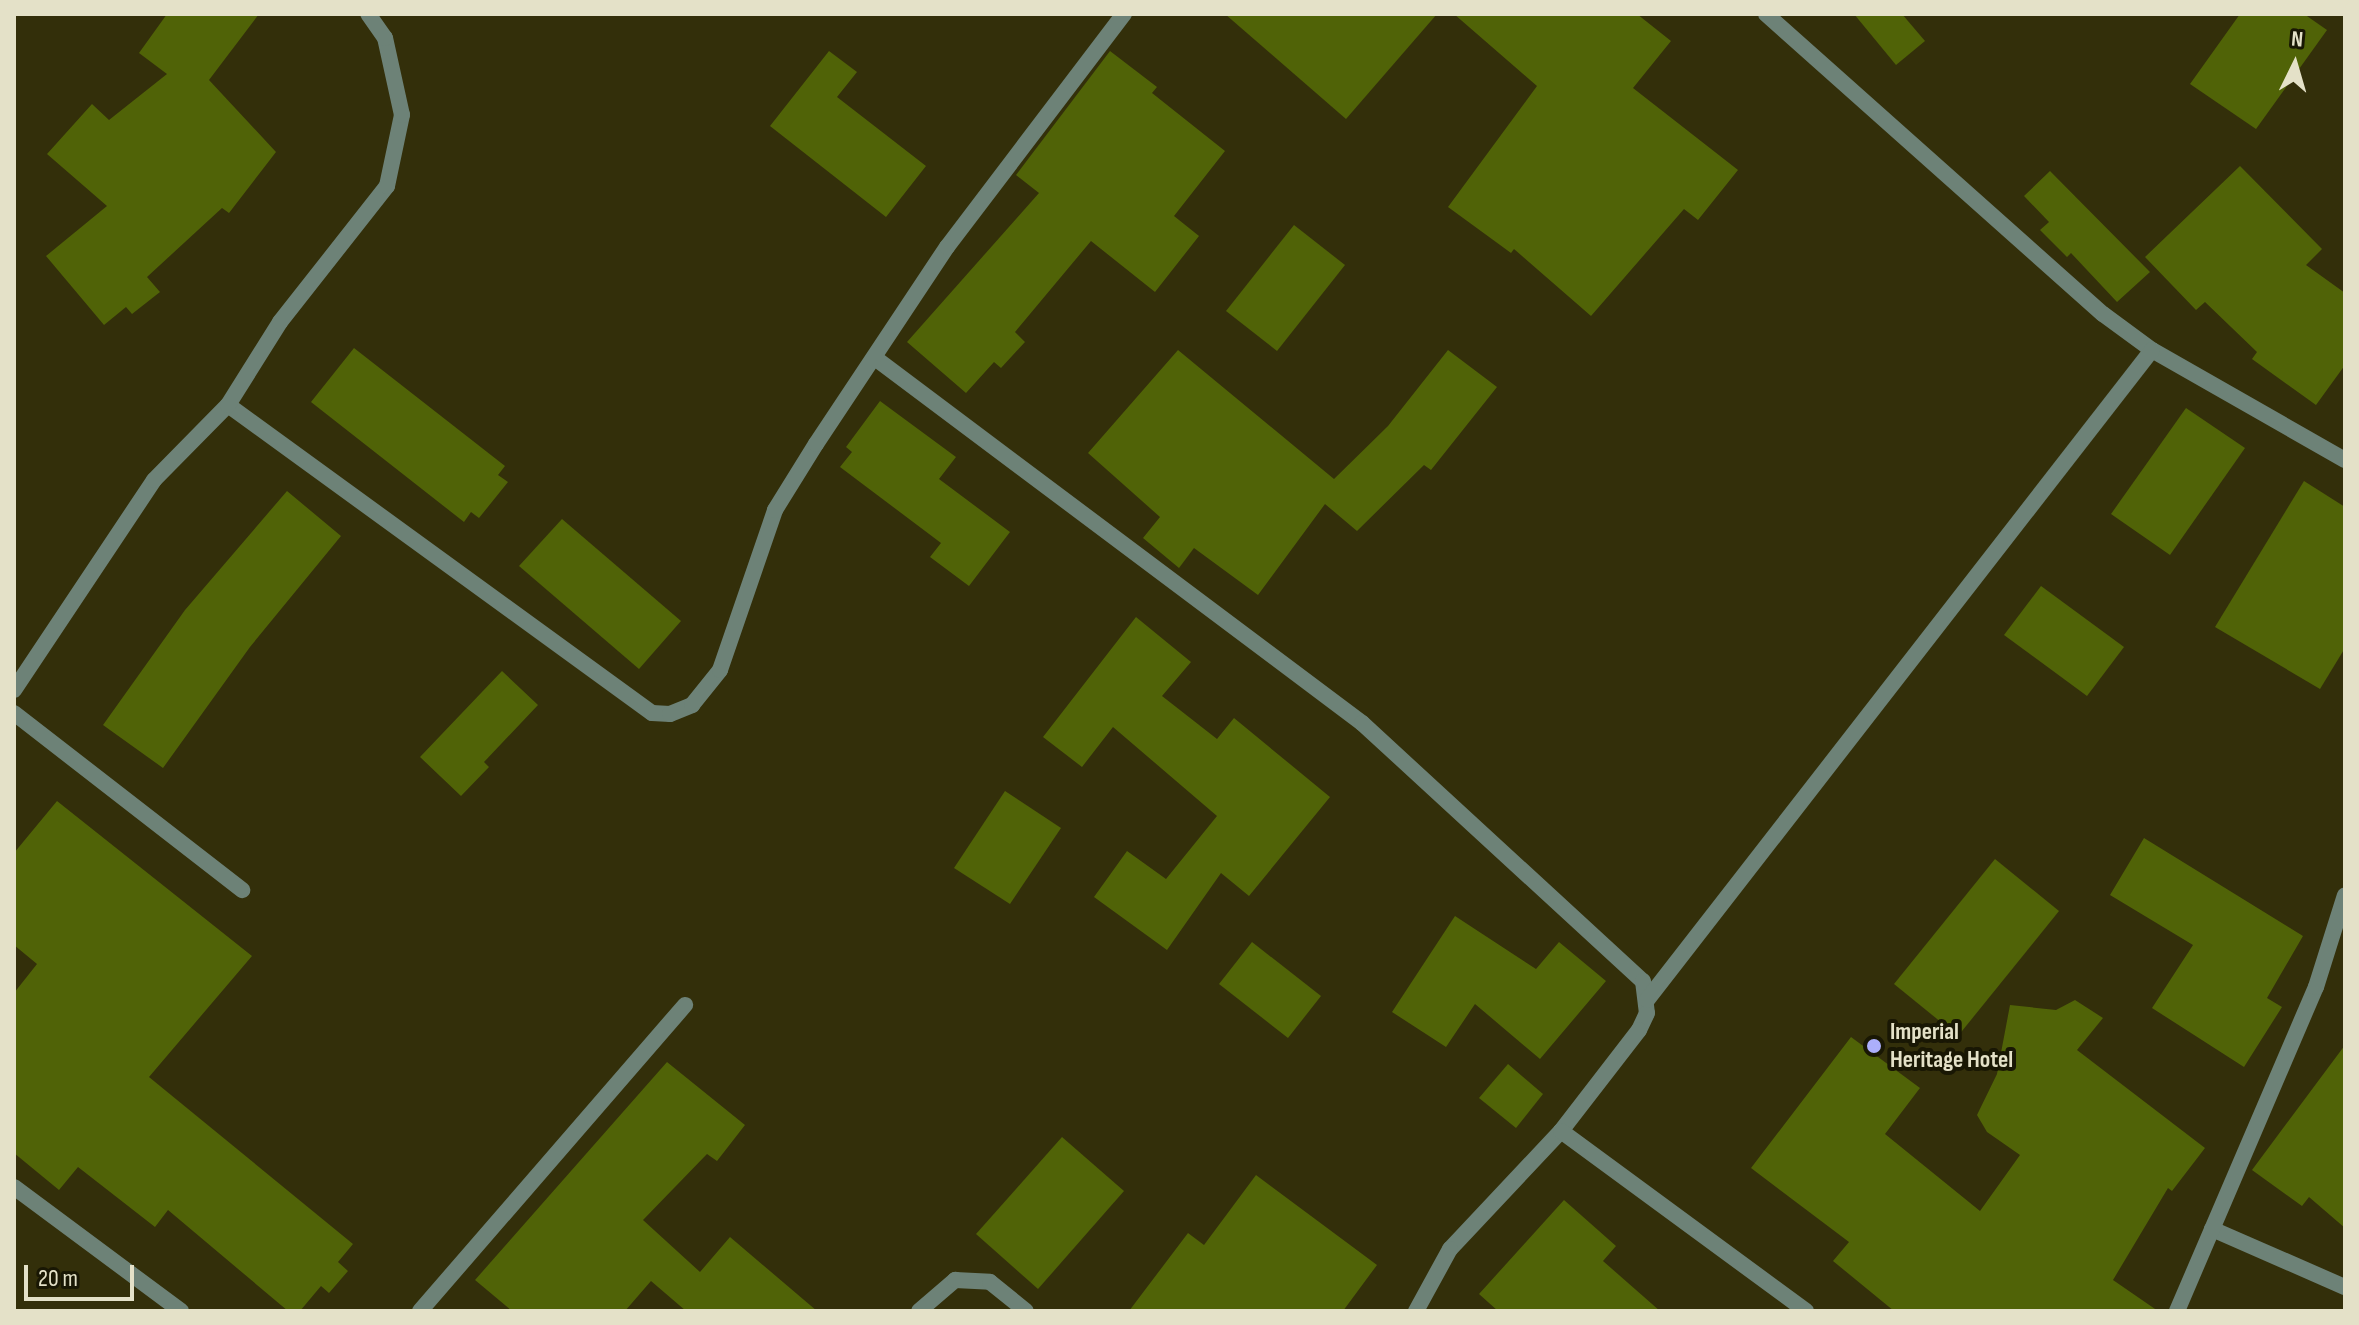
<!DOCTYPE html>
<html>
<head>
<meta charset="utf-8">
<style>
  body { margin:0 }
  #map { position:relative; width:2359px; height:1325px; overflow:hidden; background:#332f0a; font-family:"Sofia Sans Condensed",sans-serif }
  div>[style] { position:absolute }
  .building>* { inset:0; background:#506307 }
  .street>* { height:16px; margin:-8px; padding:0 8px; transform-origin:8px; border-radius:8px; background:#6d8277 }
  .dots>* { width:22px; height:22px; translate:-50% -50%; box-sizing:border-box; border:4px solid #191704; border-radius:50% }
  span { translate:-50% -50%; white-space:nowrap; text-align:center; line-height:1.15; -webkit-text-stroke:8px #191704; paint-order:stroke }
  .poi-label { font-size:24px; color:#e4e1c8; font-weight:700 }
  .left { translate:0 -50%; text-align:left }
  .frame { position:absolute; inset:0; border:16px solid #e4e1c8; pointer-events:none }
  .north { position:absolute; left:2255px; top:24px; width:80px; height:80px; -webkit-text-stroke:6px #191704; paint-order:stroke; rotate:5deg; font-size:22px; font-weight:700; line-height:32px; text-align:center; color:#e4e1c8 }
  .north::after { content:''; display:block; margin:auto; width:28px; height:36px; background:#e4e1c8; clip-path:polygon(50% 0,100% 100%,50% 72%,0 100%) }
  .scale { position:absolute; left:24px; top:1265px; width:110px; height:36px; box-sizing:border-box; border:4px solid #e4e1c8; border-top:0; padding-left:10px; font-size:24px; line-height:28px; white-space:nowrap; color:#e4e1c8; -webkit-text-stroke:6px #191704; paint-order:stroke }
</style>
</head>
<body>
<div id="map">
  <div class="building">
    <i style="clip-path:polygon(167px 14px,259px 14px,209px 80px,276px 152px,229px 213px,222px 208px,147px 277px,160px 292px,132px 314px,126px 307px,104px 325px,46px 256px,107px 206px,47px 154px,92px 104px,109px 120px,167px 74px,139px 53px)"></i>
    <i style="clip-path:polygon(1225px 14px,1437px 14px,1346px 119px)"></i>
    <i style="clip-path:polygon(1454px 14px,1637px 14px,1671px 41px,1633px 88px,1738px 170px,1698px 220px,1684px 209px,1591px 316px,1514px 249px,1511px 253px,1448px 207px,1537px 86px)"></i>
    <i style="clip-path:polygon(1854px 14px,1902px 14px,1925px 41px,1896px 65px)"></i>
    <i style="clip-path:polygon(2240px 14px,2304px 14px,2327px 30px,2256px 129px,2190px 84px)"></i>
    <i style="clip-path:polygon(829px 51px,857px 72px,837px 97px,926px 166px,886px 217px,770px 126px)"></i>
    <i style="clip-path:polygon(1110px 51px,1157px 87px,1152px 93px,1225px 151px,1174px 216px,1199px 236px,1155px 292px,1091px 241px,1015px 332px,1025px 342px,1001px 368px,994px 362px,966px 393px,907px 342px,1039px 193px,1016px 175px)"></i>
    <i style="clip-path:polygon(2240px 166px,2322px 249px,2306px 265px,2345px 293px,2345px 365px,2316px 405px,2252px 359px,2257px 352px,2205px 302px,2196px 310px,2145px 257px)"></i>
    <i style="clip-path:polygon(2050px 171px,2150px 272px,2117px 302px,2071px 253px,2067px 257px,2040px 230px,2049px 222px,2024px 196px)"></i>
    <i style="clip-path:polygon(1294px 225px,1345px 265px,1277px 351px,1226px 311px)"></i>
    <i style="clip-path:polygon(354px 348px,505px 466px,498px 475px,508px 482px,479px 518px,471px 512px,464px 522px,311px 402px)"></i>
    <i style="clip-path:polygon(1178px 350px,1334px 479px,1388px 426px,1448px 350px,1497px 387px,1431px 470px,1424px 465px,1357px 531px,1325px 504px,1258px 595px,1194px 548px,1179px 568px,1143px 538px,1160px 517px,1088px 453px)"></i>
    <i style="clip-path:polygon(880px 401px,956px 457px,939px 479px,1010px 532px,969px 586px,930px 557px,941px 543px,840px 467px,852px 452px,846px 447px)"></i>
    <i style="clip-path:polygon(2186px 408px,2245px 448px,2170px 555px,2111px 514px)"></i>
    <i style="clip-path:polygon(2304px 481px,2345px 507px,2345px 648px,2320px 689px,2215px 627px)"></i>
    <i style="clip-path:polygon(287px 491px,341px 536px,250px 647px,163px 768px,103px 725px,185px 610px)"></i>
    <i style="clip-path:polygon(562px 519px,681px 621px,639px 669px,519px 566px)"></i>
    <i style="clip-path:polygon(2041px 586px,2124px 647px,2087px 696px,2004px 635px)"></i>
    <i style="clip-path:polygon(1136px 617px,1191px 662px,1162px 696px,1217px 739px,1234px 718px,1330px 797px,1249px 896px,1221px 873px,1167px 950px,1094px 897px,1127px 851px,1166px 879px,1217px 816px,1113px 727px,1082px 767px,1043px 737px)"></i>
    <i style="clip-path:polygon(502px 671px,538px 705px,484px 762px,489px 767px,461px 796px,420px 757px)"></i>
    <i style="clip-path:polygon(1005px 791px,1061px 828px,1010px 904px,954px 868px)"></i>
    <i style="clip-path:polygon(57px 801px,252px 956px,149px 1077px,353px 1244px,338px 1262px,348px 1271px,329px 1293px,321px 1286px,300px 1311px,288px 1311px,168px 1210px,155px 1227px,78px 1167px,59px 1190px,14px 1153px,14px 993px,37px 964px,14px 945px,14px 853px)"></i>
    <i style="clip-path:polygon(2144px 838px,2303px 936px,2267px 998px,2282px 1007px,2244px 1067px,2152px 1008px,2193px 945px,2110px 895px)"></i>
    <i style="clip-path:polygon(1995px 859px,2059px 911px,1958px 1036px,1894px 984px)"></i>
    <i style="clip-path:polygon(1455px 916px,1536px 969px,1559px 942px,1606px 981px,1540px 1059px,1475px 1004px,1446px 1047px,1392px 1012px)"></i>
    <i style="clip-path:polygon(1252px 942px,1321px 996px,1288px 1038px,1219px 984px)"></i>
    <i style="clip-path:polygon(2075px 1000px,2103px 1018px,2077px 1050px,2205px 1148px,2172px 1191px,2168px 1188px,2113px 1280px,2158px 1311px,1894px 1311px,1833px 1261px,1849px 1242px,1751px 1168px,1851px 1037px,1920px 1088px,1885px 1134px,1980px 1211px,2020px 1155px,1987px 1132px,1977px 1115px,1997px 1074px,2010px 1005px,2056px 1010px)"></i>
    <i style="clip-path:polygon(2345px 1045px,2345px 1228px,2309px 1197px,2302px 1206px,2252px 1170px)"></i>
    <i style="clip-path:polygon(667px 1062px,745px 1125px,717px 1161px,707px 1154px,643px 1220px,700px 1272px,730px 1237px,817px 1311px,686px 1311px,651px 1281px,625px 1311px,512px 1311px,475px 1280px)"></i>
    <i style="clip-path:polygon(1508px 1064px,1543px 1094px,1516px 1128px,1479px 1098px)"></i>
    <i style="clip-path:polygon(1062px 1137px,1124px 1191px,1038px 1289px,976px 1234px)"></i>
    <i style="clip-path:polygon(1256px 1175px,1377px 1265px,1343px 1311px,1129px 1311px,1188px 1233px,1204px 1245px)"></i>
    <i style="clip-path:polygon(1564px 1200px,1616px 1246px,1603px 1261px,1660px 1311px,1498px 1311px,1479px 1294px)"></i>
  </div>
  <div class="street">
    <i style="left:1766px;top:14px;width:451px;rotate:41.7deg"></i>
    <i style="left:2103px;top:314px;width:61px;rotate:36.3deg"></i>
    <i style="left:2152px;top:350px;width:222px;rotate:29.7deg"></i>
    <i style="left:875px;top:358px;width:609px;rotate:36.85deg"></i>
    <i style="left:1362px;top:723px;width:381px;rotate:42.6deg"></i>
    <i style="left:1643px;top:981px;width:32px;rotate:83deg"></i>
    <i style="left:1647px;top:1013px;width:19px;rotate:115deg"></i>
    <i style="left:1639px;top:1030px;width:128px;rotate:127.7deg"></i>
    <i style="left:1561px;top:1131px;width:162px;rotate:133.2deg"></i>
    <i style="left:1450px;top:1249px;width:71px;rotate:118.7deg"></i>
    <i style="left:228px;top:405px;width:524px;rotate:36deg"></i>
    <i style="left:652px;top:713px;width:18px;rotate:3deg"></i>
    <i style="left:670px;top:714px;width:24px;rotate:-22deg"></i>
    <i style="left:692px;top:705px;width:45px;rotate:-51.3deg"></i>
    <i style="left:720px;top:670px;width:169px;rotate:-71deg"></i>
    <i style="left:775px;top:510px;width:78px;rotate:-58.2deg"></i>
    <i style="left:816px;top:444px;width:237px;rotate:-56.4deg"></i>
    <i style="left:947px;top:247px;width:293px;rotate:-52.8deg"></i>
    <i style="left:14px;top:690px;width:252px;rotate:-56.3deg"></i>
    <i style="left:154px;top:480px;width:105px;rotate:-45.4deg"></i>
    <i style="left:228px;top:405px;width:98px;rotate:-57.9deg"></i>
    <i style="left:280px;top:322px;width:173px;rotate:-51.8deg"></i>
    <i style="left:387px;top:186px;width:73px;rotate:-78.1deg"></i>
    <i style="left:402px;top:115px;width:79px;rotate:-102.4deg"></i>
    <i style="left:385px;top:38px;width:29px;rotate:-125deg"></i>
    <i style="left:14px;top:713px;width:289px;rotate:37.8deg"></i>
    <i style="left:1647px;top:1000px;width:823px;rotate:-52.16deg"></i>
    <i style="left:1561px;top:1131px;width:304px;rotate:36.3deg"></i>
    <i style="left:14px;top:1187px;width:208px;rotate:36.6deg"></i>
    <i style="left:2212px;top:1229px;width:145px;rotate:23.6deg"></i>
    <i style="left:420px;top:1311px;width:405px;rotate:-49.1deg"></i>
    <i style="left:919px;top:1311px;width:48px;rotate:-40.7deg"></i>
    <i style="left:955px;top:1280px;width:35px;rotate:3deg"></i>
    <i style="left:990px;top:1282px;width:46px;rotate:38.9deg"></i>
    <i style="left:2177px;top:1311px;width:353px;rotate:-66.8deg"></i>
    <i style="left:2316px;top:987px;width:96px;rotate:-72.5deg"></i>
  </div>
  <div class="dots">
    <i style="left:1874px;top:1046px;background:#acaffb"></i>
  </div>
  <div class="poi-label">
    <span class="left" style="left:1890px;top:1046px">Imperial<br>Heritage Hotel</span>
  </div>
  <div class="frame"></div>
  <div class="north">N</div>
  <div class="scale">20 m</div>
</div>
</body>
</html>
